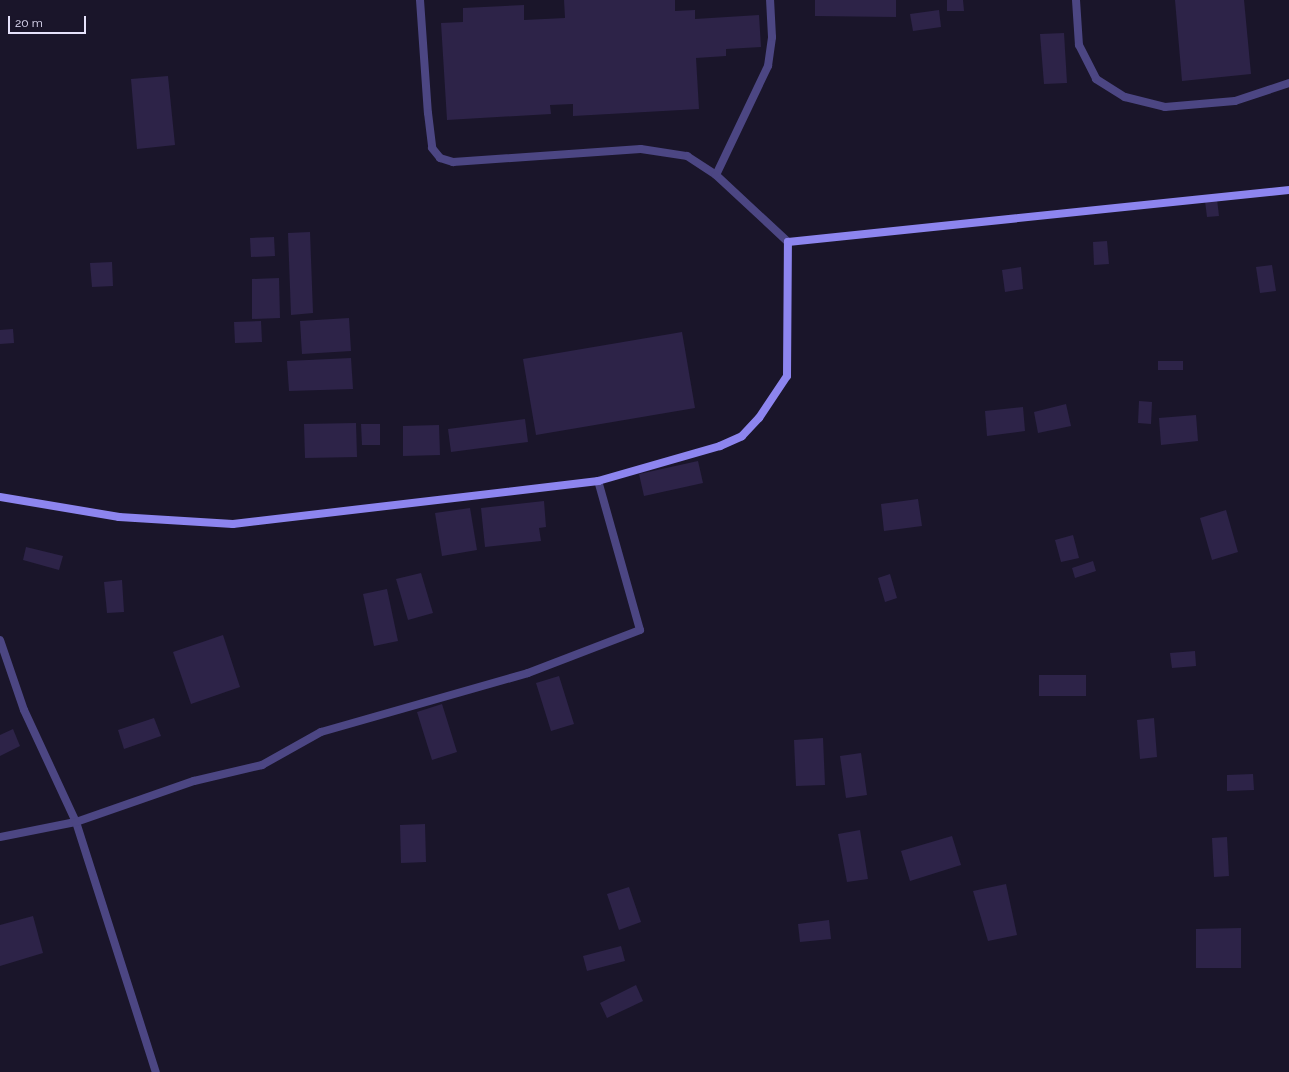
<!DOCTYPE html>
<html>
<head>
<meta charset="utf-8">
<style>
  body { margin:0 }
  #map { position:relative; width:1289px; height:1072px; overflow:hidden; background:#1a152a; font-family:Raleway,sans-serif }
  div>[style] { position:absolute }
  .building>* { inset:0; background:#2d2348 }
  .lane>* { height:8px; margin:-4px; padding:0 4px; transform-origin:4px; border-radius:4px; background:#4c4683 }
  .street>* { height:8px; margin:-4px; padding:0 4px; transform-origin:4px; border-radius:4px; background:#4c4683 }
  .secondary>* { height:8px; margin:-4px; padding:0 4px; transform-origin:4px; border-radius:4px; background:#8d85ef }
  span { translate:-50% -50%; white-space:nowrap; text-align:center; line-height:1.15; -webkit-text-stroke:3px #1a152a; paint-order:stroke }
  .scale { position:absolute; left:8px; top:16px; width:78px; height:18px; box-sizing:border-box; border:2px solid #e6e2fb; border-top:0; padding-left:5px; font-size:12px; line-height:14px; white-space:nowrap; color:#e6e2fb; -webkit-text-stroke:3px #1a152a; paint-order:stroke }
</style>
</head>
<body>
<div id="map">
  <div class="building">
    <i style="clip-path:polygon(564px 0,675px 0,675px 11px,695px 10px,695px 19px,759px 15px,761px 47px,726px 49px,726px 56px,696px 58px,699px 109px,573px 116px,573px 104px,550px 105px,551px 114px,447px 120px,441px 23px,463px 22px,463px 8px,524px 5px,524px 20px,565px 18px)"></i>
    <i style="clip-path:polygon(815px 0,896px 0,896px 17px,815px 16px)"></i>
    <i style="clip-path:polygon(947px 0,963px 0,964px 11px,947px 11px)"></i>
    <i style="clip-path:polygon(1175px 0,1244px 0,1251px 74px,1182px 81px)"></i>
    <i style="clip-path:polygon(939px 10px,941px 27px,913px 31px,910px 14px)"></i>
    <i style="clip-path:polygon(1064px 33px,1067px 83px,1044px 84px,1040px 34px)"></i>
    <i style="clip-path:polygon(168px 76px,175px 145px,137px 149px,131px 79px)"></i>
    <i style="clip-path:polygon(1217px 199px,1219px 216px,1207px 217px,1205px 201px)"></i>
    <i style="clip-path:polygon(310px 232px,313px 313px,291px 315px,288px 233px)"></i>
    <i style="clip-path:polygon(274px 237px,275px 256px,251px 257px,250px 238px)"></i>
    <i style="clip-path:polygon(1107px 241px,1109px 264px,1094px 265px,1093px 242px)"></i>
    <i style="clip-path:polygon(112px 262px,113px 286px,92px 287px,90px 263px)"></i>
    <i style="clip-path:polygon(1272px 265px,1276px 291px,1260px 293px,1256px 267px)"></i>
    <i style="clip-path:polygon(1021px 267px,1023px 289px,1005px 292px,1002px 270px)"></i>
    <i style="clip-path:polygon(279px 278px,280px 318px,252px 319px,252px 279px)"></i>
    <i style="clip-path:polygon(349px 318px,351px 351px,302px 354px,300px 321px)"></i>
    <i style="clip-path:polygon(261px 321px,262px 342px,235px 343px,234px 322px)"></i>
    <i style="clip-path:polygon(13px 329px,14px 343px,0 344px,0 330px)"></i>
    <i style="clip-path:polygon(682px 332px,695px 408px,536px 435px,523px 359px)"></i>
    <i style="clip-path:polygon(351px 358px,353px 389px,289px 391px,287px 361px)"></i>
    <i style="clip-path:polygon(1158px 361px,1183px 361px,1183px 370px,1158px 370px)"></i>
    <i style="clip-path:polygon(1139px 401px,1152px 402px,1151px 424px,1138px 423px)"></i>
    <i style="clip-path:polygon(1066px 404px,1071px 426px,1038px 433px,1034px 412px)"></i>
    <i style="clip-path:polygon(1023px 407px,1025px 431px,987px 436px,985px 411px)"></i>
    <i style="clip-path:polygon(1196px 415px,1198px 441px,1161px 445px,1159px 418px)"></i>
    <i style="clip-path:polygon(525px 419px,528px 442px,451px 452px,448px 429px)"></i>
    <i style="clip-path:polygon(356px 423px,357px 457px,305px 458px,304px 424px)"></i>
    <i style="clip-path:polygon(361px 424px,380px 424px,380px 445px,362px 445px)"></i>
    <i style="clip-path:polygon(439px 425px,440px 455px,403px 456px,403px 426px)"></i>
    <i style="clip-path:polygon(698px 461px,703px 483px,644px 496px,639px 474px)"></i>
    <i style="clip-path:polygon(918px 499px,922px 526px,884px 531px,881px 504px)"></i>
    <i style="clip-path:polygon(544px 501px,546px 527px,539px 528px,541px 541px,485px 547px,481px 508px)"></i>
    <i style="clip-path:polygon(470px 508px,477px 550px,442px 556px,435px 513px)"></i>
    <i style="clip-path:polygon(1226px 510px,1238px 552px,1212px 560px,1200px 518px)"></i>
    <i style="clip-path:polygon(1073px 535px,1079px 558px,1061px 562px,1055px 540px)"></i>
    <i style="clip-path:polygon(26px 547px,63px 556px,59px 570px,23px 560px)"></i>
    <i style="clip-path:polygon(1093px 561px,1096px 571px,1075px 578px,1072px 568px)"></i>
    <i style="clip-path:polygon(421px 573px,433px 613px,408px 620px,396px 579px)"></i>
    <i style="clip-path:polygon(890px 574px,897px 598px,885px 602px,878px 578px)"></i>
    <i style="clip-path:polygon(122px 580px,124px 612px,107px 613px,104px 582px)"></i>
    <i style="clip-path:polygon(387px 589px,398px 641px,374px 646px,363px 594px)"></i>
    <i style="clip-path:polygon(223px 635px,240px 687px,191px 704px,173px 652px)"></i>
    <i style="clip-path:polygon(1195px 651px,1196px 666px,1172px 668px,1170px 653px)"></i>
    <i style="clip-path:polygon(1039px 675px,1086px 675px,1086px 696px,1039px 696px)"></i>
    <i style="clip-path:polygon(559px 676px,574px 724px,551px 731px,536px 683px)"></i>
    <i style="clip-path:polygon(442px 704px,457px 752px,432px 760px,417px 712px)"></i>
    <i style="clip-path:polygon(154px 718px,161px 736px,124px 749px,118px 730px)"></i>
    <i style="clip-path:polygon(1154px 718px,1157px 757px,1140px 759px,1137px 720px)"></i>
    <i style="clip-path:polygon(13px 729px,20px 746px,0 756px,0 735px)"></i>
    <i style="clip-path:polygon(823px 738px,825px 785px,796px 786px,794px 740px)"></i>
    <i style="clip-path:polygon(861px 753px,867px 795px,846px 798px,840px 756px)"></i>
    <i style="clip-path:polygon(1253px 774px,1254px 790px,1227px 791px,1227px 775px)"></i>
    <i style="clip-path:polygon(425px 824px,426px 862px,401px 863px,400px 825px)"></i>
    <i style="clip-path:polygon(860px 830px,868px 879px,847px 882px,838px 834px)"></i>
    <i style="clip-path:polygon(952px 836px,961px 865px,910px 881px,901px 851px)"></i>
    <i style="clip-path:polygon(1227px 837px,1229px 876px,1214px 877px,1212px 838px)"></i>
    <i style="clip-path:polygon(1006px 884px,1017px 935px,988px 941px,973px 891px)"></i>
    <i style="clip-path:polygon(629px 887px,641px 922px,619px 930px,607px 894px)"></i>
    <i style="clip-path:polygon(33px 916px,43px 953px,0 966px,0 925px)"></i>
    <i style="clip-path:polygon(829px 920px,831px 939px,800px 942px,798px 924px)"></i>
    <i style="clip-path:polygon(1241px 928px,1241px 968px,1196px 968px,1196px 929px)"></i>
    <i style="clip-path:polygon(621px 946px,625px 961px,587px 971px,583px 956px)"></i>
    <i style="clip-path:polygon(636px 985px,643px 1001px,607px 1018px,600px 1003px)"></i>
  </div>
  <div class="lane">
    <i style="left:420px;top:0;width:113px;rotate:86deg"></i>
    <i style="left:428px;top:113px;width:35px;rotate:83deg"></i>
    <i style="left:432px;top:148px;width:13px;rotate:51deg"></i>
    <i style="left:440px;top:158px;width:14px;rotate:17deg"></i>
    <i style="left:453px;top:162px;width:188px;rotate:-4deg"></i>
    <i style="left:641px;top:149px;width:47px;rotate:8.7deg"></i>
    <i style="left:687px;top:156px;width:35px;rotate:33deg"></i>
    <i style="left:716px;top:175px;width:98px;rotate:42.9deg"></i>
    <i style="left:1076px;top:0;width:45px;rotate:86.2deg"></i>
    <i style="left:1079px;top:45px;width:38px;rotate:63deg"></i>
    <i style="left:1096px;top:79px;width:34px;rotate:32deg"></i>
    <i style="left:1125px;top:97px;width:41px;rotate:14deg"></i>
    <i style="left:1165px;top:107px;width:70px;rotate:-4.9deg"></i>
    <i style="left:1235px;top:101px;width:57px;rotate:-18.4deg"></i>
    <i style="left:716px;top:175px;width:121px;rotate:-64.5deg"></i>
    <i style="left:768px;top:66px;width:29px;rotate:-82deg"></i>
    <i style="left:772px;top:37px;width:37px;rotate:-93deg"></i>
  </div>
  <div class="street">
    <i style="left:0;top:640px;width:74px;rotate:71.1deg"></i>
    <i style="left:24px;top:710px;width:123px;rotate:65.1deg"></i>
    <i style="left:76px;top:822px;width:262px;rotate:72.3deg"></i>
    <i style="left:0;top:837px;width:77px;rotate:-11.2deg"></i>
    <i style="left:76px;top:822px;width:125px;rotate:-19.2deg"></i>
    <i style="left:194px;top:781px;width:70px;rotate:-13.2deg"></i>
    <i style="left:262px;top:765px;width:68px;rotate:-29.2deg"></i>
    <i style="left:321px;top:732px;width:215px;rotate:-15.9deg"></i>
    <i style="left:528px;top:673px;width:120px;rotate:-21deg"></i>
    <i style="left:640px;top:630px;width:155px;rotate:-105.7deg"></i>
  </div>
  <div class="secondary">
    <i style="left:0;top:497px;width:121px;rotate:9.5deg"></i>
    <i style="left:119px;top:517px;width:114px;rotate:3.5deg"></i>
    <i style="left:233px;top:524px;width:368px;rotate:-6.7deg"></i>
    <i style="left:598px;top:481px;width:127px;rotate:-16deg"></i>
    <i style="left:720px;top:446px;width:24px;rotate:-24deg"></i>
    <i style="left:742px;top:436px;width:25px;rotate:-47deg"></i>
    <i style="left:759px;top:418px;width:50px;rotate:-56.3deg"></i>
    <i style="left:787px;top:376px;width:134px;rotate:-89.6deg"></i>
    <i style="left:788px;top:242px;width:504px;rotate:-5.93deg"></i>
  </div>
  <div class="scale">20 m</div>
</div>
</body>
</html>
